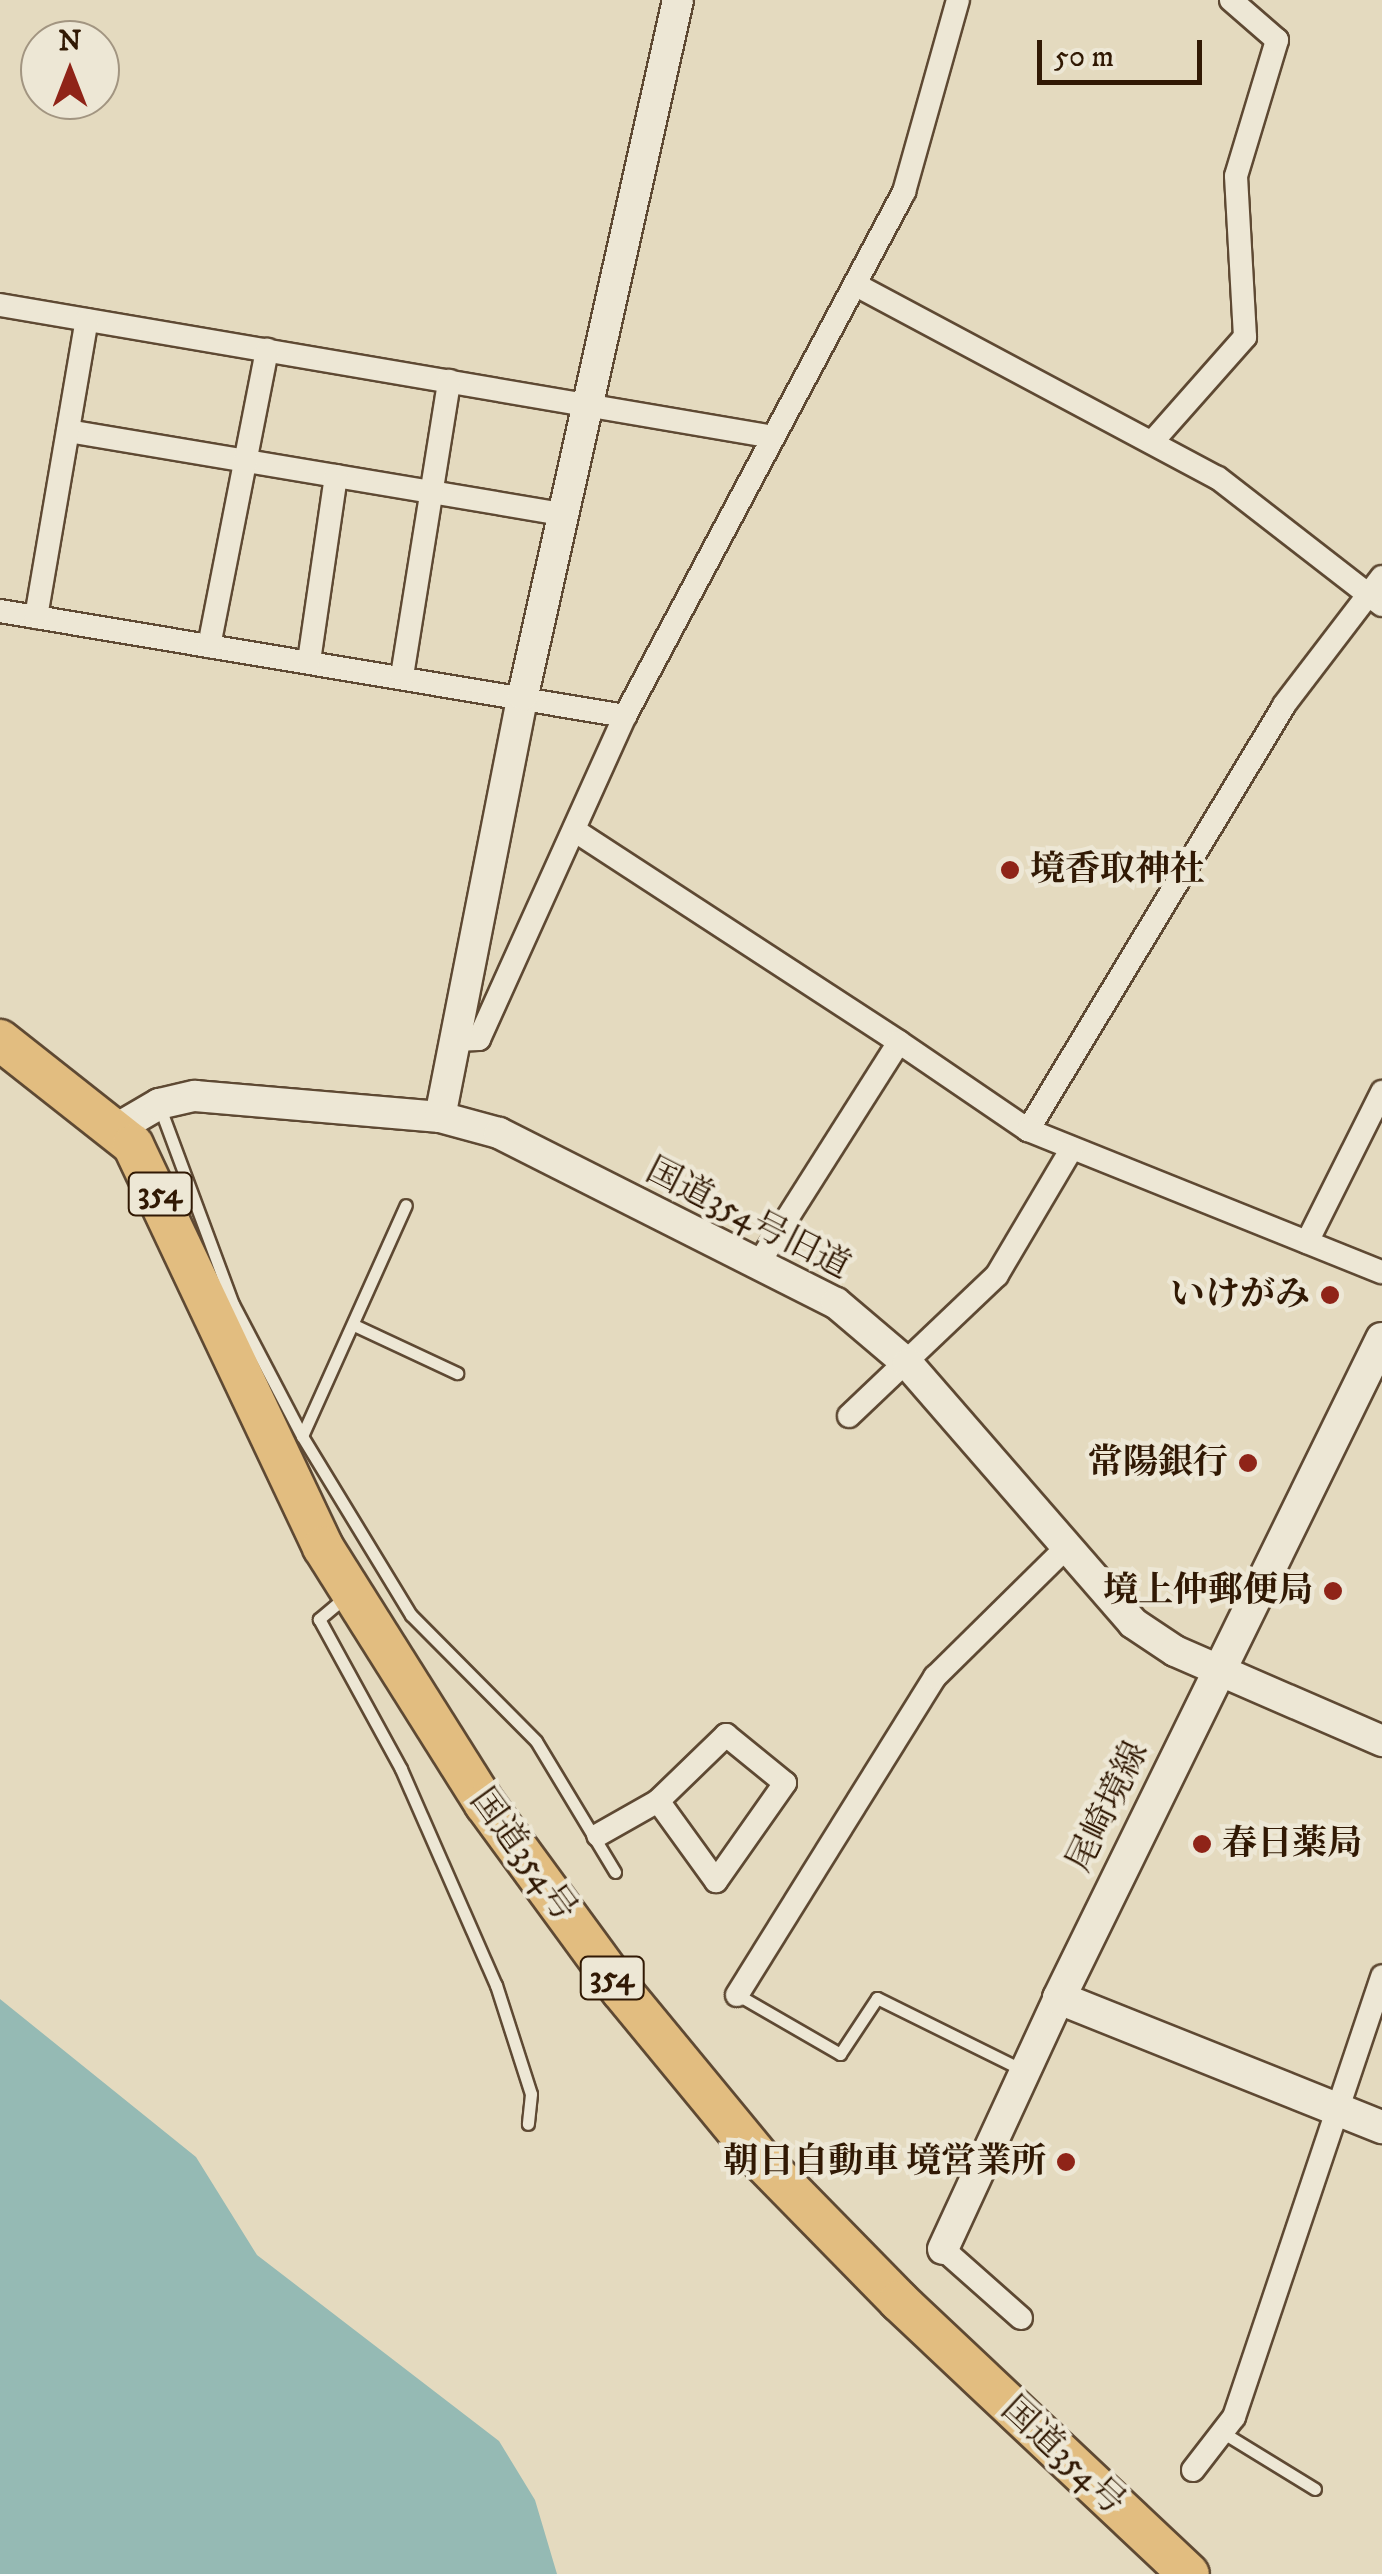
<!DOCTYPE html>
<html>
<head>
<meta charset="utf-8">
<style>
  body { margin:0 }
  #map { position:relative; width:1382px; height:2574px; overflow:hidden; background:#e4dabf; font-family:"IM FELL DW Pica","Noto Serif JP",serif }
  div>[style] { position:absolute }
  .water>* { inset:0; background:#95bab4 }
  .roads { filter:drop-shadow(2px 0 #5e4933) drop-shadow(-2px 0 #5e4933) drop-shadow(0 2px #5e4933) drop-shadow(0 -2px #5e4933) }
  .service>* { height:11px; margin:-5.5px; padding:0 5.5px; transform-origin:5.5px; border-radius:5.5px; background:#ede7d5 }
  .minor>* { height:22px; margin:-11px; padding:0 11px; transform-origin:11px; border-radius:11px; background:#ede7d5 }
  .tertiary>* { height:30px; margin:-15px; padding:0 15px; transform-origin:15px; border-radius:15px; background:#ede7d5 }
  .secondary>* { height:32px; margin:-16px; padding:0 16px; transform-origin:16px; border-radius:16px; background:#ede7d5 }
  .trunk>* { height:40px; margin:-20px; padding:0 20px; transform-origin:20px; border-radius:20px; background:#e2bd80 }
  .dots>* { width:28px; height:28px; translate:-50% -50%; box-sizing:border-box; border:5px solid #ede7d5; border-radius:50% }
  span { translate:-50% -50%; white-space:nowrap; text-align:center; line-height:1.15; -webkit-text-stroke:9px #ede7d5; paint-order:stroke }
  .shield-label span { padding:2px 8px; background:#ede7d5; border:2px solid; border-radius:8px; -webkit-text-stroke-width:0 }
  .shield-label { font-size:32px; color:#311904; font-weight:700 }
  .poi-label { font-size:35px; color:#311904; font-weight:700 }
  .left { translate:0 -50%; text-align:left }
  .right { translate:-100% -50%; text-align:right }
  .street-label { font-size:35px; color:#311904 }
  .north { position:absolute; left:20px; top:20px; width:100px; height:100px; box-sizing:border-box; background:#ede7d5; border:2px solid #a29581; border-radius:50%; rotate:0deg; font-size:28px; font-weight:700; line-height:40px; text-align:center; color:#311904 }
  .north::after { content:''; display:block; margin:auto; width:35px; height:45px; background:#8f2418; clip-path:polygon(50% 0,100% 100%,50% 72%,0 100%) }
  .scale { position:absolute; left:1037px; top:40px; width:165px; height:45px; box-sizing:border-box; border:5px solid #311904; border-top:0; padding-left:12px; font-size:30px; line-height:35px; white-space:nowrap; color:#311904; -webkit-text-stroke:8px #ede7d5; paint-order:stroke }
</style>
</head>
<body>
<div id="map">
  <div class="water">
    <i style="clip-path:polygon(0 1999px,196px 2157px,257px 2255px,499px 2441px,535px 2500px,557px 2574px,0 2574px)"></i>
  </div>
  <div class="roads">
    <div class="service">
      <i style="left:160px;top:1108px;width:209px;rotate:69.6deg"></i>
      <i style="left:233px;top:1304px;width:149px;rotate:62.4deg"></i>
      <i style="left:302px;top:1436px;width:210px;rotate:58.7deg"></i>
      <i style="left:411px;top:1615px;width:177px;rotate:45.2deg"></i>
      <i style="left:536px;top:1741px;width:153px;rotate:58.9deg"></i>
      <i style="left:354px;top:1325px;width:114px;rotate:25deg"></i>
      <i style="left:302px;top:1436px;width:253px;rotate:-65.8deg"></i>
      <i style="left:344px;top:1598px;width:33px;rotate:140deg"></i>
      <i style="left:319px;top:1619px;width:171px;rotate:61.3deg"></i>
      <i style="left:401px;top:1769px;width:236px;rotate:66.3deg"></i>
      <i style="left:496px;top:1985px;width:114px;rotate:72.2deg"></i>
      <i style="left:531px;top:2094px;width:30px;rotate:96deg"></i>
      <i style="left:738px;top:1995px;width:118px;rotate:30deg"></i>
      <i style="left:840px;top:2054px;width:67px;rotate:-56.5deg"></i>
      <i style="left:877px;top:1998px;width:165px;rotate:26.3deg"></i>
      <i style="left:1222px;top:2432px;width:109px;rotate:31.5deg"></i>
    </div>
    <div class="minor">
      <i style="left:858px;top:286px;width:408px;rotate:28.1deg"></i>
      <i style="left:1218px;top:478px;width:207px;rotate:37.8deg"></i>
      <i style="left:0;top:305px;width:778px;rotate:9.69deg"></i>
      <i style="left:68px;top:431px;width:501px;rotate:9.54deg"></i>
      <i style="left:1153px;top:441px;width:139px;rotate:-48.5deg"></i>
      <i style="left:1245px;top:337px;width:161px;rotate:-93.2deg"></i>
      <i style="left:1236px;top:176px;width:142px;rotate:-73.2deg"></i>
      <i style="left:1277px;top:40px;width:61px;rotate:-139deg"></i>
      <i style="left:0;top:611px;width:634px;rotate:9.54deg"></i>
      <i style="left:625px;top:716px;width:594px;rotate:-61.97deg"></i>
      <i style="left:904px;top:192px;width:199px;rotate:-74.3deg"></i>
      <i style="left:36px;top:617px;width:301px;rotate:-80.3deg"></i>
      <i style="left:209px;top:646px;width:302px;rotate:-78.9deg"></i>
      <i style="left:309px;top:661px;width:187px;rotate:-81.7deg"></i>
      <i style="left:402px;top:676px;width:299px;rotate:-80.9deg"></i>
      <i style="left:577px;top:832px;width:384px;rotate:33.1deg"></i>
      <i style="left:453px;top:1040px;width:26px;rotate:-2deg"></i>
      <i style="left:479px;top:1039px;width:354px;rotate:-65.7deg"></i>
      <i style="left:1028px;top:1130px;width:496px;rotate:-58.9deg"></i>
      <i style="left:1284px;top:705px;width:161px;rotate:-52.6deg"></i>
      <i style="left:1307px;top:1242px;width:168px;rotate:-63.4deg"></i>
      <i style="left:760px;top:1261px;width:259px;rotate:-57.6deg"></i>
      <i style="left:899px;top:1042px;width:156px;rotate:34.3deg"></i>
      <i style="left:1028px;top:1130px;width:381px;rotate:21.9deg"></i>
      <i style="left:849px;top:1416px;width:204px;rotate:-43.6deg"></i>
      <i style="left:997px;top:1275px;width:147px;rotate:-59.4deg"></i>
      <i style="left:598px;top:1835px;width:69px;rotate:-29.5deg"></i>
      <i style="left:658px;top:1801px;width:95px;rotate:-44.1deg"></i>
      <i style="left:726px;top:1735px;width:76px;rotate:39.1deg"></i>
      <i style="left:785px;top:1783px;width:120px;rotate:125.1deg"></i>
      <i style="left:716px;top:1881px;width:99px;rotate:-125.9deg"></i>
      <i style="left:737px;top:1995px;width:375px;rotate:-58.1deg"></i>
      <i style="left:935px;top:1677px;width:182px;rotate:-44.6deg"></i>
      <i style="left:943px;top:2249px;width:104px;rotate:41.5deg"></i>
      <i style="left:1193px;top:2470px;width:67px;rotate:-52.3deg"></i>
      <i style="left:1234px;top:2417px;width:465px;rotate:-71.4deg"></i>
    </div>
    <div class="tertiary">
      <i style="left:440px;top:1117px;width:430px;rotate:-78.9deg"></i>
      <i style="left:523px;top:695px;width:712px;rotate:-77.43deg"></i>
      <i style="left:118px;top:1128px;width:48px;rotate:-30.3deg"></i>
      <i style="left:159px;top:1104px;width:37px;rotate:-13deg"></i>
      <i style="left:195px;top:1096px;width:246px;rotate:4.9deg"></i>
      <i style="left:440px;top:1117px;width:61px;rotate:15.2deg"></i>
      <i style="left:499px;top:1133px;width:377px;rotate:26.8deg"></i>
      <i style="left:836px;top:1303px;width:94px;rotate:40.3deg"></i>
      <i style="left:908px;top:1364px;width:343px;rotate:49deg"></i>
      <i style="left:1133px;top:1623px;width:50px;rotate:33.7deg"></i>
      <i style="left:1175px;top:1651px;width:226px;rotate:23.5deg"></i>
      <i style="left:943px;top:2249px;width:277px;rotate:-65.2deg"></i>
    </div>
    <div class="secondary">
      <i style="left:1382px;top:1339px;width:734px;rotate:116.11deg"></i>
      <i style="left:1059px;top:1998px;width:348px;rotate:21.8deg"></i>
    </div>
    <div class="trunk">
      <i style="left:0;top:1040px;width:169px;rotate:38.3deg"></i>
      <i style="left:133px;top:1145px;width:445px;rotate:64.7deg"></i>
      <i style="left:323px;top:1547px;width:304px;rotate:57.8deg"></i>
      <i style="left:485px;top:1804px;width:230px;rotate:53.8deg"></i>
      <i style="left:621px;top:1990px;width:222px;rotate:50.5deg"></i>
      <i style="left:762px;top:2161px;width:196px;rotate:45.6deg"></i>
      <i style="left:899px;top:2301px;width:398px;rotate:43.3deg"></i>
    </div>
  </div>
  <div class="dots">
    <i style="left:1010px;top:870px;background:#8f2418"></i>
    <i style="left:1330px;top:1295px;background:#8f2418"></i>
    <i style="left:1248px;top:1463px;background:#8f2418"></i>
    <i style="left:1333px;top:1591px;background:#8f2418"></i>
    <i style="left:1202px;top:1844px;background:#8f2418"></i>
    <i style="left:1066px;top:2162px;background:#8f2418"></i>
  </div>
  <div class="shield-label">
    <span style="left:160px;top:1194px">354</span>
    <span style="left:612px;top:1978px">354</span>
  </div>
  <div class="poi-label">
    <span class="left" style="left:1030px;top:870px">境香取神社</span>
    <span class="right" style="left:1310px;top:1295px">いけがみ</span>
    <span class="right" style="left:1228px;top:1463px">常陽銀行</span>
    <span class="right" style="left:1313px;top:1591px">境上仲郵便局</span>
    <span class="left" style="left:1222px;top:1844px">春日薬局</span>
    <span class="right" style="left:1046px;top:2162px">朝日自動車 境営業所</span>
  </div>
  <div class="street-label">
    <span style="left:748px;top:1219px;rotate:27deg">国道354号旧道</span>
    <span style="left:1108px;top:1807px;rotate:-64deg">尾崎境線</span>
    <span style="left:523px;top:1855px;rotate:54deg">国道354号</span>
    <span style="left:1063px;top:2456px;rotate:43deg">国道354号</span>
  </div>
  <div class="north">N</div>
  <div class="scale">50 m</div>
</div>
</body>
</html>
